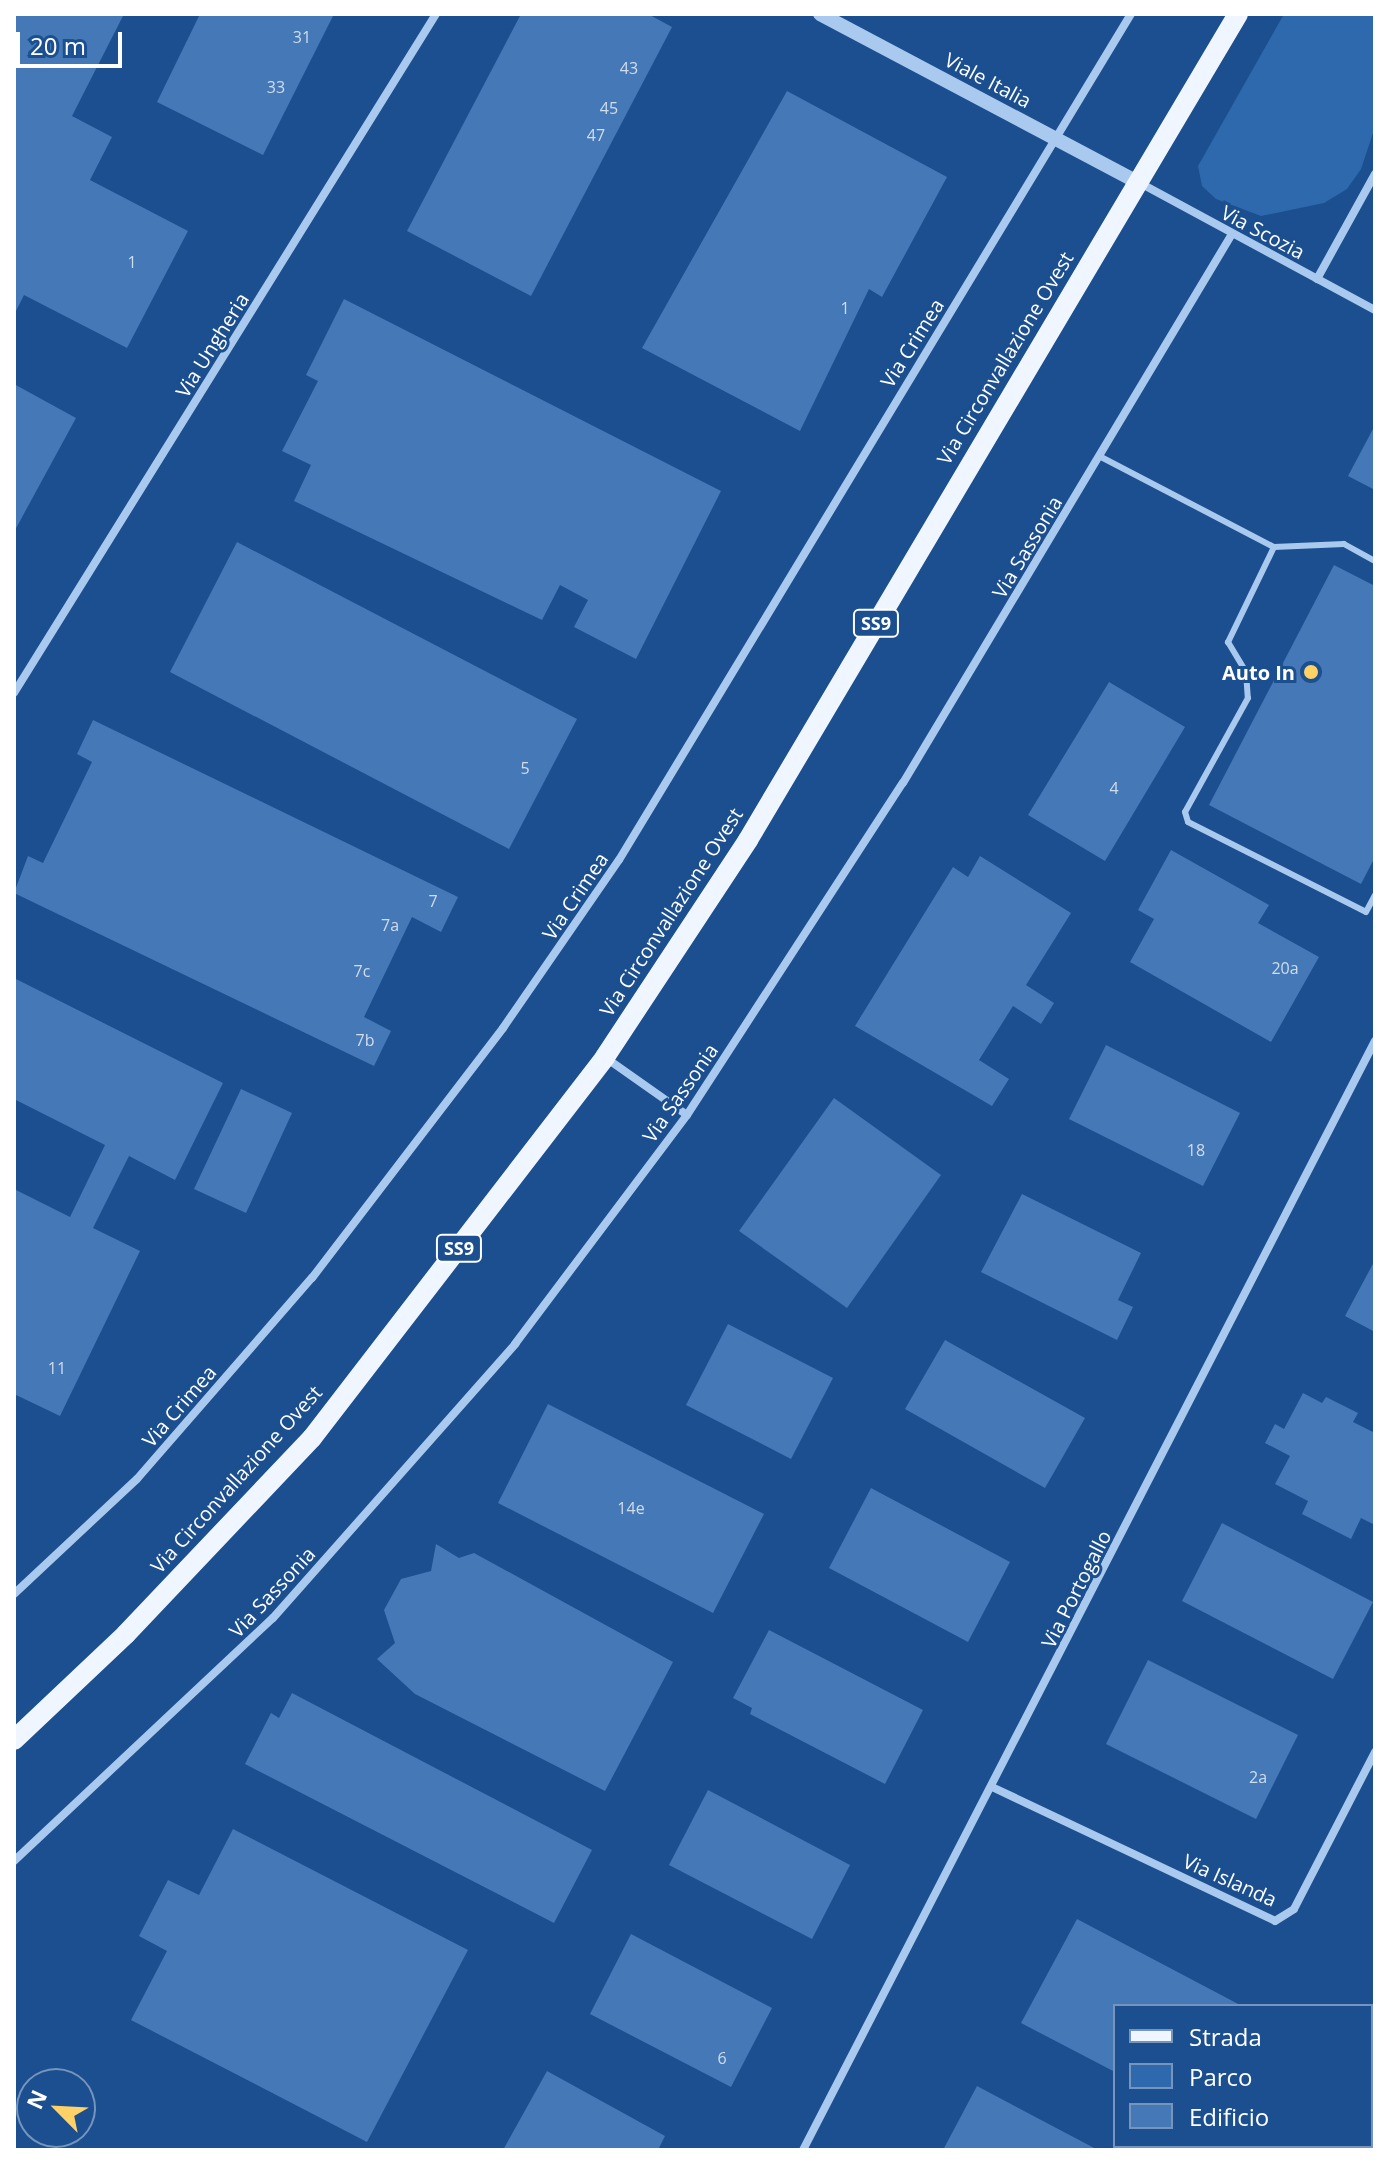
<!DOCTYPE html>
<html>
<head>
<meta charset="utf-8">
<style>
  body { margin:0 }
  #map { position:relative; width:1389px; height:2164px; overflow:hidden; background:#1b4f8f; font-family:"Open Sans",sans-serif }
  div>[style] { position:absolute }
  .green>* { inset:0; background:#2e69ad }
  .building>* { inset:0; background:#4478b7 }
  .service>* { height:6px; margin:-3px; padding:0 3px; transform-origin:3px; border-radius:3px; background:#a9c9ee }
  .minor>* { height:8px; margin:-4px; padding:0 4px; transform-origin:4px; border-radius:4px; background:#a9c9ee }
  .tertiary>* { height:14px; margin:-7px; padding:0 7px; transform-origin:7px; border-radius:7px; background:#a9c9ee }
  .primary>* { height:20px; margin:-10px; padding:0 10px; transform-origin:10px; border-radius:10px; background:#f0f6ff }
  .dots>* { width:22px; height:22px; translate:-50% -50%; box-sizing:border-box; border:4px solid #1b4f8f; border-radius:50% }
  span { translate:-50% -50%; white-space:nowrap; text-align:center; line-height:1.15; -webkit-text-stroke:6px #1b4f8f; paint-order:stroke }
  .number-label { font-size:16px; color:#d0dded }
  .number-label span { -webkit-text-stroke-width:0 }
  .shield-label span { padding:2px 6px; background:#1b4f8f; border:2px solid; border-radius:6px; -webkit-text-stroke-width:0 }
  .shield-label { font-size:18px; color:#fff; font-weight:700 }
  .street-label { font-size:20px; color:#fff }
  .poi-label { font-size:20px; color:#fff; font-weight:700 }
  .right { translate:-100% -50%; text-align:right }
  .frame { position:absolute; inset:0; border:16px solid #fff; pointer-events:none }
  .legend { position:absolute; left:1113px; top:2004px; width:260px; height:144px; box-sizing:border-box; background:#1b4f8f; border:2px solid #7695bc; margin:0; padding:10px 14px; list-style:none; font-size:24px; color:#fff }
  .legend li { display:flex; align-items:center; gap:16px; height:40px }
  .legend b { width:40px; border:2px solid #7695bc }
  .north { position:absolute; left:16px; top:2068px; width:80px; height:80px; box-sizing:border-box; background:#1b4f8f; border:2px solid #7695bc; border-radius:50%; rotate:294deg; font-size:22px; font-weight:700; line-height:32px; text-align:center; color:#fff }
  .north::after { content:''; display:block; margin:auto; width:28px; height:36px; background:#ffd166; clip-path:polygon(50% 0,100% 100%,50% 72%,0 100%) }
  .scale { position:absolute; left:16px; top:32px; width:106px; height:36px; box-sizing:border-box; border:4px solid #fff; border-top:0; padding-left:10px; font-size:24px; line-height:28px; white-space:nowrap; color:#fff; -webkit-text-stroke:6px #1b4f8f; paint-order:stroke }
</style>
</head>
<body>
<div id="map">
  <div class="green">
    <i style="clip-path:polygon(1284px 14px,1375px 14px,1375px 127px,1361px 169px,1347px 189px,1324px 203px,1261px 216px,1216px 199px,1202px 186px,1198px 166px)"></i>
  </div>
  <div class="building">
    <i style="clip-path:polygon(14px 14px,124px 14px,72px 116px,112px 137px,90px 180px,188px 231px,127px 348px,24px 295px,14px 315px)"></i>
    <i style="clip-path:polygon(200px 14px,334px 14px,263px 155px,157px 102px)"></i>
    <i style="clip-path:polygon(521px 14px,648px 14px,672px 27px,531px 296px,407px 231px)"></i>
    <i style="clip-path:polygon(787px 91px,947px 177px,882px 297px,869px 289px,800px 431px,642px 348px)"></i>
    <i style="clip-path:polygon(344px 299px,721px 491px,636px 659px,574px 627px,588px 600px,560px 585px,542px 620px,294px 501px,311px 465px,282px 451px,318px 381px,306px 375px)"></i>
    <i style="clip-path:polygon(14px 384px,76px 418px,14px 532px)"></i>
    <i style="clip-path:polygon(1373px 429px,1375px 430px,1375px 490px,1348px 476px)"></i>
    <i style="clip-path:polygon(237px 542px,577px 719px,509px 849px,170px 672px)"></i>
    <i style="clip-path:polygon(1334px 565px,1375px 586px,1375px 857px,1361px 884px,1209px 805px)"></i>
    <i style="clip-path:polygon(1109px 682px,1185px 727px,1105px 861px,1028px 815px)"></i>
    <i style="clip-path:polygon(93px 720px,458px 897px,441px 932px,412px 917px,364px 1017px,391px 1031px,374px 1066px,14px 893px,28px 856px,43px 863px,92px 762px,77px 754px)"></i>
    <i style="clip-path:polygon(1171px 850px,1269px 905px,1258px 923px,1319px 957px,1271px 1042px,1130px 962px,1154px 919px,1138px 910px)"></i>
    <i style="clip-path:polygon(980px 856px,1071px 913px,1026px 985px,1054px 1003px,1041px 1024px,1013px 1006px,979px 1060px,1009px 1079px,992px 1106px,855px 1026px,953px 867px,968px 877px)"></i>
    <i style="clip-path:polygon(14px 978px,223px 1083px,175px 1180px,129px 1156px,93px 1228px,140px 1251px,60px 1416px,14px 1394px,14px 1189px,70px 1217px,105px 1145px,14px 1099px)"></i>
    <i style="clip-path:polygon(1106px 1045px,1240px 1113px,1203px 1186px,1069px 1119px)"></i>
    <i style="clip-path:polygon(241px 1089px,292px 1113px,246px 1213px,194px 1189px)"></i>
    <i style="clip-path:polygon(834px 1098px,941px 1175px,847px 1308px,739px 1231px)"></i>
    <i style="clip-path:polygon(1022px 1194px,1141px 1253px,1118px 1300px,1133px 1307px,1117px 1340px,981px 1272px)"></i>
    <i style="clip-path:polygon(1375px 1260px,1375px 1332px,1345px 1316px)"></i>
    <i style="clip-path:polygon(728px 1324px,833px 1378px,791px 1459px,686px 1405px)"></i>
    <i style="clip-path:polygon(945px 1340px,1085px 1418px,1045px 1488px,905px 1409px)"></i>
    <i style="clip-path:polygon(1303px 1393px,1322px 1403px,1326px 1397px,1358px 1413px,1353px 1422px,1375px 1433px,1375px 1525px,1361px 1518px,1351px 1539px,1302px 1514px,1308px 1501px,1275px 1484px,1290px 1456px,1265px 1443px,1275px 1424px,1284px 1429px)"></i>
    <i style="clip-path:polygon(548px 1404px,764px 1514px,713px 1613px,498px 1503px)"></i>
    <i style="clip-path:polygon(871px 1488px,1010px 1562px,968px 1642px,829px 1568px)"></i>
    <i style="clip-path:polygon(1222px 1523px,1373px 1602px,1333px 1679px,1182px 1601px)"></i>
    <i style="clip-path:polygon(436px 1544px,459px 1558px,474px 1553px,673px 1662px,605px 1791px,415px 1694px,377px 1659px,395px 1643px,384px 1610px,401px 1579px,431px 1571px)"></i>
    <i style="clip-path:polygon(769px 1630px,923px 1710px,885px 1784px,750px 1714px,752px 1708px,733px 1698px)"></i>
    <i style="clip-path:polygon(1148px 1660px,1298px 1735px,1256px 1819px,1106px 1744px)"></i>
    <i style="clip-path:polygon(292px 1693px,592px 1850px,554px 1923px,245px 1764px,271px 1713px,279px 1718px)"></i>
    <i style="clip-path:polygon(708px 1790px,850px 1865px,812px 1939px,669px 1865px)"></i>
    <i style="clip-path:polygon(233px 1829px,468px 1950px,367px 2142px,131px 2020px,167px 1951px,139px 1936px,168px 1880px,199px 1895px)"></i>
    <i style="clip-path:polygon(1077px 1919px,1242px 2006px,1115px 2006px,1115px 2072px,1021px 2023px)"></i>
    <i style="clip-path:polygon(631px 1934px,772px 2008px,731px 2087px,590px 2014px)"></i>
    <i style="clip-path:polygon(547px 2071px,665px 2136px,658px 2150px,503px 2150px)"></i>
    <i style="clip-path:polygon(977px 2086px,1098px 2150px,943px 2150px)"></i>
  </div>
  <div class="service">
    <i style="left:1101px;top:457px;width:195px;rotate:27.5deg"></i>
    <i style="left:1274px;top:547px;width:70px;rotate:-2.5deg"></i>
    <i style="left:1344px;top:544px;width:35px;rotate:29deg"></i>
    <i style="left:1274px;top:547px;width:106px;rotate:115.8deg"></i>
    <i style="left:1228px;top:642px;width:35px;rotate:59deg"></i>
    <i style="left:1246px;top:672px;width:26px;rotate:86deg"></i>
    <i style="left:1248px;top:698px;width:130px;rotate:118.9deg"></i>
    <i style="left:1185px;top:812px;width:10px;rotate:73deg"></i>
    <i style="left:1188px;top:822px;width:199px;rotate:26.8deg"></i>
    <i style="left:1366px;top:912px;width:19px;rotate:-62deg"></i>
  </div>
  <div class="minor">
    <i style="left:1140px;top:183px;width:267px;rotate:28.4deg"></i>
    <i style="left:1317px;top:279px;width:120px;rotate:-61.1deg"></i>
    <i style="left:14px;top:693px;width:799px;rotate:-58.14deg"></i>
    <i style="left:606px;top:1058px;width:99px;rotate:35.1deg"></i>
    <i style="left:14px;top:1594px;width:168px;rotate:-43.1deg"></i>
    <i style="left:137px;top:1479px;width:267px;rotate:-49deg"></i>
    <i style="left:312px;top:1278px;width:315px;rotate:-52.6deg"></i>
    <i style="left:503px;top:1028px;width:204px;rotate:-55.4deg"></i>
    <i style="left:619px;top:860px;width:989px;rotate:-58.82deg"></i>
    <i style="left:992px;top:1787px;width:313px;rotate:25.3deg"></i>
    <i style="left:1275px;top:1921px;width:22px;rotate:-32deg"></i>
    <i style="left:1294px;top:1909px;width:177px;rotate:-62.7deg"></i>
    <i style="left:14px;top:1861px;width:355px;rotate:-43.2deg"></i>
    <i style="left:273px;top:1618px;width:366px;rotate:-48.5deg"></i>
    <i style="left:515px;top:1344px;width:286px;rotate:-53.1deg"></i>
    <i style="left:687px;top:1115px;width:396px;rotate:-57deg"></i>
    <i style="left:903px;top:783px;width:640px;rotate:-59.07deg"></i>
    <i style="left:803px;top:2150px;width:1248px;rotate:-62.72deg"></i>
  </div>
  <div class="tertiary">
    <i style="left:820px;top:14px;width:359px;rotate:27.9deg"></i>
  </div>
  <div class="primary">
    <i style="left:14px;top:1740px;width:154px;rotate:-43.4deg"></i>
    <i style="left:126px;top:1634px;width:270px;rotate:-46.5deg"></i>
    <i style="left:312px;top:1438px;width:481px;rotate:-52.4deg"></i>
    <i style="left:605px;top:1057px;width:260px;rotate:-56.6deg"></i>
    <i style="left:748px;top:840px;width:960px;rotate:-59.32deg"></i>
  </div>
  <div class="dots">
    <i style="left:1311px;top:672px;background:#ffd166"></i>
  </div>
  <div class="number-label">
    <span style="left:302px;top:37px">31</span>
    <span style="left:629px;top:68px">43</span>
    <span style="left:276px;top:87px">33</span>
    <span style="left:609px;top:108px">45</span>
    <span style="left:596px;top:135px">47</span>
    <span style="left:132px;top:262px">1</span>
    <span style="left:845px;top:308px">1</span>
    <span style="left:525px;top:768px">5</span>
    <span style="left:1114px;top:788px">4</span>
    <span style="left:433px;top:901px">7</span>
    <span style="left:390px;top:925px">7a</span>
    <span style="left:1285px;top:968px">20a</span>
    <span style="left:362px;top:971px">7c</span>
    <span style="left:365px;top:1040px">7b</span>
    <span style="left:1196px;top:1150px">18</span>
    <span style="left:57px;top:1368px">11</span>
    <span style="left:631px;top:1508px">14e</span>
    <span style="left:1258px;top:1777px">2a</span>
    <span style="left:722px;top:2058px">6</span>
  </div>
  <div class="shield-label">
    <span style="left:876px;top:623px">SS9</span>
    <span style="left:459px;top:1248px">SS9</span>
  </div>
  <div class="street-label">
    <span style="left:988px;top:80px;rotate:28deg">Viale Italia</span>
    <span style="left:1263px;top:232px;rotate:28deg">Via Scozia</span>
    <span style="left:912px;top:343px;rotate:-58deg">Via Crimea</span>
    <span style="left:212px;top:345px;rotate:-58deg">Via Ungheria</span>
    <span style="left:1005px;top:358px;rotate:-59deg">Via Circonvallazione Ovest</span>
    <span style="left:1027px;top:547px;rotate:-59deg">Via Sassonia</span>
    <span style="left:575px;top:896px;rotate:-56deg">Via Crimea</span>
    <span style="left:671px;top:912px;rotate:-57deg">Via Circonvallazione Ovest</span>
    <span style="left:680px;top:1093px;rotate:-55deg">Via Sassonia</span>
    <span style="left:179px;top:1406px;rotate:-49deg">Via Crimea</span>
    <span style="left:236px;top:1479px;rotate:-48deg">Via Circonvallazione Ovest</span>
    <span style="left:1076px;top:1589px;rotate:-63deg">Via Portogallo</span>
    <span style="left:272px;top:1592px;rotate:-47deg">Via Sassonia</span>
    <span style="left:1230px;top:1880px;rotate:24deg">Via Islanda</span>
  </div>
  <div class="poi-label">
    <span class="right" style="left:1295px;top:672px">Auto In</span>
  </div>
  <div class="frame"></div>
  <ul class="legend">
  <li><b style="height:10px;background:#f0f6ff"></b>Strada</li>
  <li><b style="height:22px;background:#2e69ad"></b>Parco</li>
  <li><b style="height:22px;background:#4478b7"></b>Edificio</li>
  </ul>
  <div class="north">N</div>
  <div class="scale">20 m</div>
</div>
</body>
</html>
